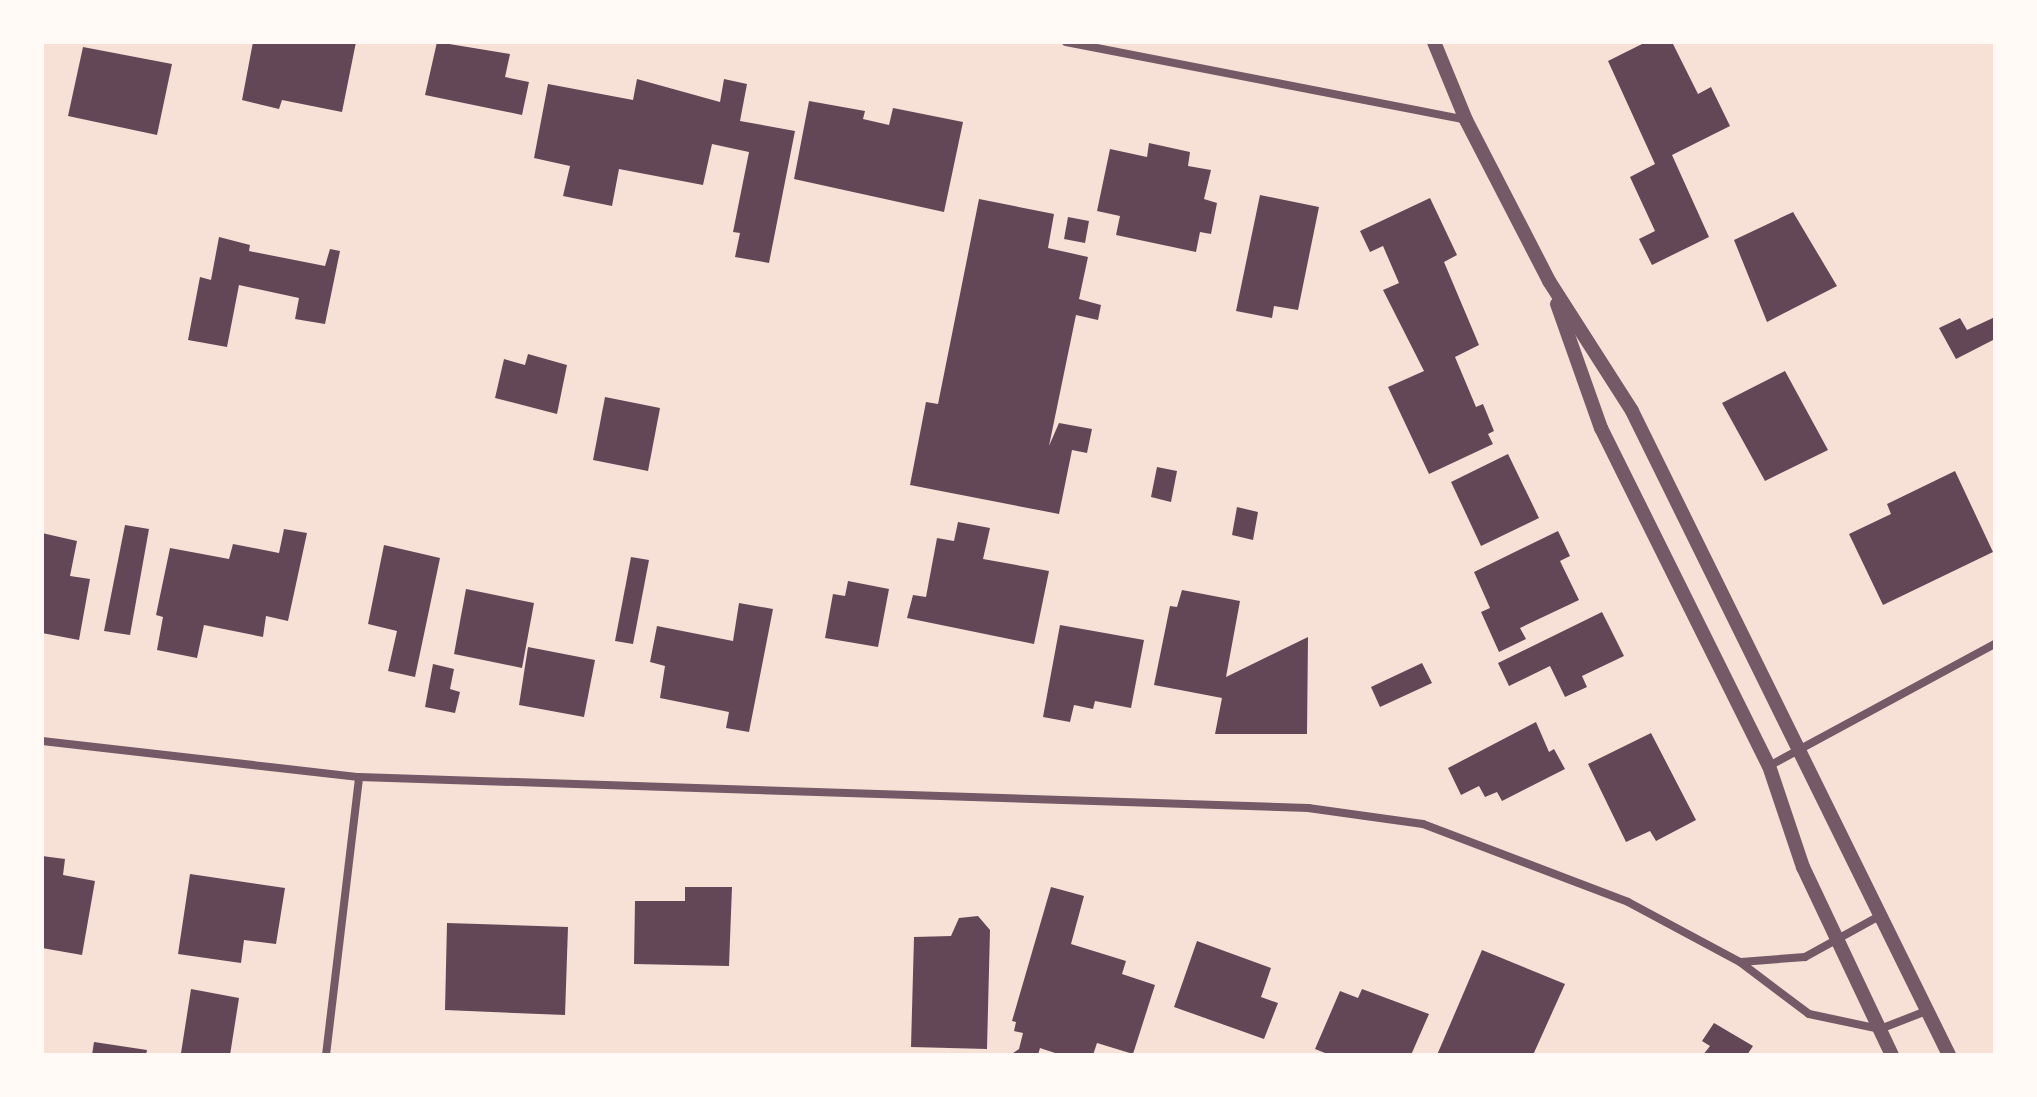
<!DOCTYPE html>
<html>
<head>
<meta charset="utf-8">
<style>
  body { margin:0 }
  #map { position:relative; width:2037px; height:1097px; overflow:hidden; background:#f7e1d7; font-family:Inter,sans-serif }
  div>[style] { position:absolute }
  .building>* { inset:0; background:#644757 }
  .minor>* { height:8px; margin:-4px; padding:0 4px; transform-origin:4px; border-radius:4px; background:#755966 }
  .tertiary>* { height:14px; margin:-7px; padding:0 7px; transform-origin:7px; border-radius:7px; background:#755966 }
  span { translate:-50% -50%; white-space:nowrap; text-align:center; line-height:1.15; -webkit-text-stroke:6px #fffaf5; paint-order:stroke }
  .frame { position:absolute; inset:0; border:44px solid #fffaf5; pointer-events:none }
</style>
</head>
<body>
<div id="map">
  <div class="building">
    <i style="clip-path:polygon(253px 42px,356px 42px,342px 112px,282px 100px,279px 109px,242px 100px)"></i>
    <i style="clip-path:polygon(437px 42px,510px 54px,505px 77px,529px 82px,522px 115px,425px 95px)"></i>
    <i style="clip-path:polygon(1646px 42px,1672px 42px,1698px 94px,1711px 87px,1730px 126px,1672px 155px,1709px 237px,1652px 265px,1639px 239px,1655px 231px,1630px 177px,1655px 164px,1608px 61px)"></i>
    <i style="clip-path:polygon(83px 47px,172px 64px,157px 135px,68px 116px)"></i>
    <i style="clip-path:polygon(637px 79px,720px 102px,724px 79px,747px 84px,740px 121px,795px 131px,769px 263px,735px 257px,740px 233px,733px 232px,749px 152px,712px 144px,703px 185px,619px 169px,612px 206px,563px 196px,570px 166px,534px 158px,548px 84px,633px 100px)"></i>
    <i style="clip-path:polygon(809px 101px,865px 111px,863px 119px,889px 125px,893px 108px,963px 122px,944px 212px,794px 179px)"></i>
    <i style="clip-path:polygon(1149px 143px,1190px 152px,1188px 166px,1211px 170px,1204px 199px,1217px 203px,1211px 234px,1200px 232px,1196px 252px,1116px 235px,1120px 216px,1097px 211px,1110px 149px,1147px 157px)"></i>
    <i style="clip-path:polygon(1260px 195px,1319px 207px,1298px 310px,1274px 306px,1272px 318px,1236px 311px)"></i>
    <i style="clip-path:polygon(1430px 198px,1457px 255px,1444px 262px,1479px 345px,1455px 357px,1476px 407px,1483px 404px,1494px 431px,1488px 434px,1493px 444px,1429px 474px,1388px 387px,1424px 371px,1383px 290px,1399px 283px,1383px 246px,1370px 252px,1360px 231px)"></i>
    <i style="clip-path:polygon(979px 199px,1054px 214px,1048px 248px,1088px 257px,1079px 299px,1101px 305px,1098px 320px,1076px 315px,1049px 446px,1059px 423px,1092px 429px,1087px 453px,1072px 450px,1059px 514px,910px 485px,926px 402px,938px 404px)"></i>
    <i style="clip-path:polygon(1793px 212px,1837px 286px,1767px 322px,1734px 240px)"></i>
    <i style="clip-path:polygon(1068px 217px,1089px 221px,1085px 243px,1064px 239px)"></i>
    <i style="clip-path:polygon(219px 237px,250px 245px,249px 251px,325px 266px,330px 249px,340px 251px,325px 324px,295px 319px,299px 298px,239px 285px,227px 347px,188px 340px,200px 277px,211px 280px)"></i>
    <i style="clip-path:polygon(1995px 317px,1995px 339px,1956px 359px,1939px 328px,1960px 318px,1967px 330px)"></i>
    <i style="clip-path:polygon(528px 354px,567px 365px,557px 414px,495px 398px,504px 359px,525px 365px)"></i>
    <i style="clip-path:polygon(1785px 371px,1828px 450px,1765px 481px,1722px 403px)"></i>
    <i style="clip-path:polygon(605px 397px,660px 408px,648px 471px,593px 460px)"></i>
    <i style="clip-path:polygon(1508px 454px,1539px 518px,1481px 546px,1451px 482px)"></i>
    <i style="clip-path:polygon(1157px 467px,1177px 471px,1171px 502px,1151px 497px)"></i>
    <i style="clip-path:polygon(1955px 471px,1993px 552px,1883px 605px,1849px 534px,1891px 514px,1887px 504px)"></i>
    <i style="clip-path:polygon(1237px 507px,1258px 512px,1253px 540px,1232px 535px)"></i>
    <i style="clip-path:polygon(958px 522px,990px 528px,983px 559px,1049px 571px,1034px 644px,907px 618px,913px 595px,926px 597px,937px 538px,954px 541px)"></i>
    <i style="clip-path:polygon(125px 525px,149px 529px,130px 635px,104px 631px)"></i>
    <i style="clip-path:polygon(284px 529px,307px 533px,288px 621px,266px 616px,263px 637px,204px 625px,197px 658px,157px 650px,163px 617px,156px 615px,170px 548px,229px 559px,233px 544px,279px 553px)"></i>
    <i style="clip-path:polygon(1558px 531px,1570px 556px,1560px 561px,1579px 600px,1520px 628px,1526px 639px,1499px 652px,1481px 612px,1490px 608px,1474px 572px)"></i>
    <i style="clip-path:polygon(42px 533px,77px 541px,70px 576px,90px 579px,79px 640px,42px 633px)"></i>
    <i style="clip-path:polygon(384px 545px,440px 558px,415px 677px,388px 671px,397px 631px,368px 624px)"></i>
    <i style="clip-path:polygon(631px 557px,649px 560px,633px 644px,615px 641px)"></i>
    <i style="clip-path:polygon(848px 581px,889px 589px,878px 647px,825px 638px,833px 594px,845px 596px)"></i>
    <i style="clip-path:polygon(466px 589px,534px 603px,522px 668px,454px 654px)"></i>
    <i style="clip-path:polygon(1182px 590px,1240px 601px,1226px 677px,1308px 637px,1307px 734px,1215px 734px,1222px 698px,1154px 685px,1170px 606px,1177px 607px)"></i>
    <i style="clip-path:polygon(739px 603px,773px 609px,749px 732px,726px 728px,729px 712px,660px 698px,665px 666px,650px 662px,657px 626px,733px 641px)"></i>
    <i style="clip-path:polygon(1602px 612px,1624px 656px,1582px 676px,1587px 687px,1565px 697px,1550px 666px,1509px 686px,1498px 663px)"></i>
    <i style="clip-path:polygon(1060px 625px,1144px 640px,1131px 708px,1095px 701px,1093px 709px,1074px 705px,1070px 722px,1043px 717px)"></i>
    <i style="clip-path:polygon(528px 647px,595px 660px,584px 717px,519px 705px)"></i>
    <i style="clip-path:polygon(1422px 663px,1432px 683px,1380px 707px,1371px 687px)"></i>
    <i style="clip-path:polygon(433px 664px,454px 669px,450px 689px,460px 692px,455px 713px,425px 707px)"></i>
    <i style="clip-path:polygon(1536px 722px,1549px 752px,1554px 749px,1565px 769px,1502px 801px,1497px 792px,1485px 797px,1479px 786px,1461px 795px,1448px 768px)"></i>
    <i style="clip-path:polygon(1651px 733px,1696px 820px,1656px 841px,1650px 831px,1626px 842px,1588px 764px)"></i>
    <i style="clip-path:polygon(42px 856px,65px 859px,63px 875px,95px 881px,82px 955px,42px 948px)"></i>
    <i style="clip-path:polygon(190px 874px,285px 888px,276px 944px,244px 940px,241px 963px,178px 954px)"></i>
    <i style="clip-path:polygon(685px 887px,732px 887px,729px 966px,634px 964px,635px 901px,685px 901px)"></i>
    <i style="clip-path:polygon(1051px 887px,1084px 896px,1071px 944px,1126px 961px,1122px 974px,1155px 985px,1133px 1054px,1097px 1043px,1093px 1055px,1061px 1055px,1040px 1048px,1038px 1055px,1010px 1055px,1019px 1049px,1023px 1033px,1014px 1031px,1016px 1022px,1012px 1021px)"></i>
    <i style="clip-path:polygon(978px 916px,990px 930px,987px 1049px,911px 1047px,914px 937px,951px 936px,959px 918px)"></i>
    <i style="clip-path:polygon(447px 923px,568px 927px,565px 1015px,445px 1010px)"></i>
    <i style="clip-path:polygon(1197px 941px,1271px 968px,1261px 997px,1278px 1003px,1264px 1039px,1174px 1007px)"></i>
    <i style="clip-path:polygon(1482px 950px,1565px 984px,1533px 1055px,1437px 1055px)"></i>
    <i style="clip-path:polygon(191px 989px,239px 998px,230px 1055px,181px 1053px)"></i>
    <i style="clip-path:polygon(1362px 989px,1429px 1014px,1411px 1055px,1330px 1055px,1315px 1049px,1340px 991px,1358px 998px)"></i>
    <i style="clip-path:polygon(1714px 1023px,1753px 1046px,1747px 1055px,1703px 1055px,1710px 1046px,1702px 1041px)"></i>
    <i style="clip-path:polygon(94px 1042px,147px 1050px,146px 1055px,92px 1055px)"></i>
  </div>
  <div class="minor">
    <i style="left:1066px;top:42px;width:408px;rotate:11deg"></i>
    <i style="left:42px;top:741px;width:319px;rotate:6.5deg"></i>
    <i style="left:359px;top:777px;width:950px;rotate:1.87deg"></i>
    <i style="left:1308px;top:808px;width:116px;rotate:7.9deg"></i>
    <i style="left:1423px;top:824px;width:219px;rotate:20.8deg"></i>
    <i style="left:1628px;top:902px;width:127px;rotate:28.2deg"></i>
    <i style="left:1740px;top:962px;width:86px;rotate:37deg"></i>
    <i style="left:1809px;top:1014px;width:73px;rotate:11.9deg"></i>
    <i style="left:1880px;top:1029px;width:53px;rotate:-21.2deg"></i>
    <i style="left:1769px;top:766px;width:257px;rotate:-28.4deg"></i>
    <i style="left:1741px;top:962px;width:64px;rotate:-4.5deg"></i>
    <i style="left:1805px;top:957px;width:87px;rotate:-28.9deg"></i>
    <i style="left:326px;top:1055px;width:280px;rotate:-83.2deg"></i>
  </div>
  <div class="tertiary">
    <i style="left:1434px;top:42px;width:84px;rotate:67.7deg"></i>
    <i style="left:1466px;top:120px;width:181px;rotate:62.7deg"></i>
    <i style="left:1549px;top:281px;width:154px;rotate:57.4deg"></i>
    <i style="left:1632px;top:411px;width:718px;rotate:63.79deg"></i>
    <i style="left:1557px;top:304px;width:132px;rotate:70.5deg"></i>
    <i style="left:1601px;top:428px;width:377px;rotate:63.6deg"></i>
    <i style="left:1769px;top:766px;width:107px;rotate:71.4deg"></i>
    <i style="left:1803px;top:867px;width:208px;rotate:64.7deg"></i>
  </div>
  <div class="frame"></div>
</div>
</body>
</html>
